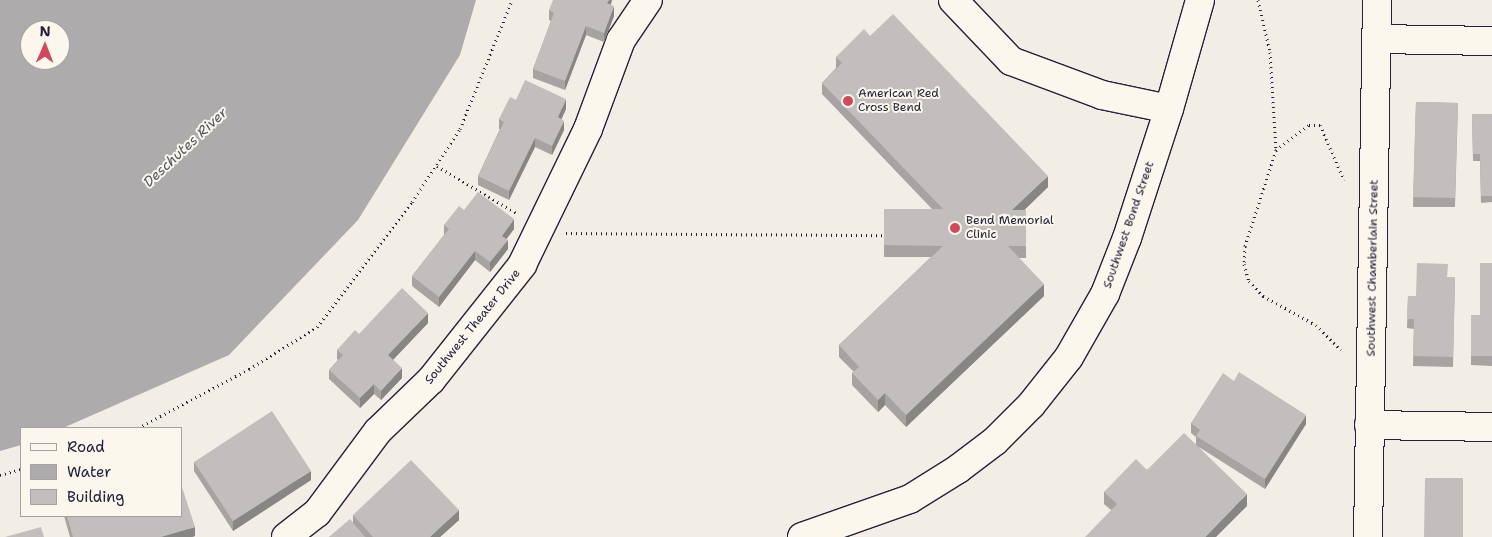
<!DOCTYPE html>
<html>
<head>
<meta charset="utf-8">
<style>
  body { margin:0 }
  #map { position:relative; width:1492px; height:537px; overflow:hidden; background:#f2eee5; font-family:"Shantell Sans",sans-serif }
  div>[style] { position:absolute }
  .water>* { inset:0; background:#aeabad }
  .path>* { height:3px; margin-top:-1.5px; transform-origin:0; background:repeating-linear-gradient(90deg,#22223b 0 1px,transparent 0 5px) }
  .roads { filter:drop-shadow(1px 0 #22223b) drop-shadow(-1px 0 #22223b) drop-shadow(0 1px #22223b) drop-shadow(0 -1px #22223b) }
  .street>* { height:28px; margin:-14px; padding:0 14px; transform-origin:14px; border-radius:14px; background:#fbf7ec }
  .secondary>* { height:28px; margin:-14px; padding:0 14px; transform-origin:14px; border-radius:14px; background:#fbf7ec }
  .wall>* { inset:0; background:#a7a3a3 }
  .shaded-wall>* { inset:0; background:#888585 }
  .building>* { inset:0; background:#c2bebe }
  .dots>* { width:14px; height:14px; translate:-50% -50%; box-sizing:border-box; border:2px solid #fbf7ec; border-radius:50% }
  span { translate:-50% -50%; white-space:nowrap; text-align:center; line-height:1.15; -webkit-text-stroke:4px #fbf7ec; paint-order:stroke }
  .poi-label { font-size:12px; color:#22223b }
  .left { translate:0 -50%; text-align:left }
  .street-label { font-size:12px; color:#22223b }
  .water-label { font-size:14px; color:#535263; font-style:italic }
  .legend { position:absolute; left:20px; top:427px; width:162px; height:90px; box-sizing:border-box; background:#fbf7ec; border:1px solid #a4a2a5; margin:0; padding:6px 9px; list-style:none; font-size:15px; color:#22223b }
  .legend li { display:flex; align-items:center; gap:10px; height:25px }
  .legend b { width:25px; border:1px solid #a4a2a5 }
  .north { position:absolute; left:20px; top:20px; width:50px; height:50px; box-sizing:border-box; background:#fbf7ec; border:1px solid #a4a2a5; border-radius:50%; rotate:1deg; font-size:14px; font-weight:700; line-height:20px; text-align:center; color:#22223b }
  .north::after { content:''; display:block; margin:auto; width:18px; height:22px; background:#d1495b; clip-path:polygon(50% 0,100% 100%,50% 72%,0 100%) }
</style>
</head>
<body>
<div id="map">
  <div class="water">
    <i style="clip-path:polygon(evenodd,0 0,476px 0,460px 55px,358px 220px,229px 355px,63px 428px,21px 428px,21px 445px,0 451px,0 0,30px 30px,60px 30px,60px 60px,30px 60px,30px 30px)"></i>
  </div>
  <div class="path">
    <i style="left:1258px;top:0;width:53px;rotate:77deg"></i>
    <i style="left:1270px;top:52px;width:98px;rotate:86.5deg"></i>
    <i style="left:1276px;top:150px;width:101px;rotate:107.9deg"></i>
    <i style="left:1245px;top:246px;width:18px;rotate:93deg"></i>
    <i style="left:1244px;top:264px;width:18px;rotate:74deg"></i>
    <i style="left:1249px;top:281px;width:21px;rotate:47deg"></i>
    <i style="left:1263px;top:296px;width:60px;rotate:28.7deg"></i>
    <i style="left:1316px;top:325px;width:35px;rotate:45deg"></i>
    <i style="left:1276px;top:150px;width:41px;rotate:-37.1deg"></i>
    <i style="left:1309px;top:125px;width:11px"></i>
    <i style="left:1320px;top:125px;width:60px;rotate:66.4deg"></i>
    <i style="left:437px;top:166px;width:94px;rotate:30.7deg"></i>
    <i style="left:566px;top:233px;width:318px;rotate:0.4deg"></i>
    <i style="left:138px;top:428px;width:126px;rotate:-28deg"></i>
    <i style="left:249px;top:369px;width:80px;rotate:-31.7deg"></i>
    <i style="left:317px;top:327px;width:157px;rotate:-52.8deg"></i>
    <i style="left:412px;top:202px;width:87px;rotate:-56.7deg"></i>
    <i style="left:460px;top:129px;width:139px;rotate:-68deg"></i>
    <i style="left:0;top:475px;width:22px;rotate:-16deg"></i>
  </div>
  <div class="roads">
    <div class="street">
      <i style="left:953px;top:0;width:84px;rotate:46.4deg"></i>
      <i style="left:1011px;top:61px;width:97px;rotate:20.5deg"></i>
      <i style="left:1102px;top:95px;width:68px;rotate:11.8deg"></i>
      <i style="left:1377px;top:39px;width:115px;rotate:1deg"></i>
      <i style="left:1369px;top:425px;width:123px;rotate:0.9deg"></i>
      <i style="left:286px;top:537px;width:39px;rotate:-38deg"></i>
      <i style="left:317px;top:513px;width:102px;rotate:-53.4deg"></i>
      <i style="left:378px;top:431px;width:74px;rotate:-43.9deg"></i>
      <i style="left:431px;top:380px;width:147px;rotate:-51.6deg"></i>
      <i style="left:522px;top:265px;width:151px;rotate:-64.1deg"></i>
      <i style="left:588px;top:129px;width:95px;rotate:-69.7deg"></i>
      <i style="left:621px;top:40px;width:48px;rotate:-56deg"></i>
      <i style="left:1368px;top:537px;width:537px;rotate:-89.04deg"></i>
    </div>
    <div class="secondary">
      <i style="left:802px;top:537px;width:114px;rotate:-19.4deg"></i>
      <i style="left:910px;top:499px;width:57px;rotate:-32deg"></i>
      <i style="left:958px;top:469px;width:46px;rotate:-37.1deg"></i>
      <i style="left:995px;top:441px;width:51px;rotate:-45deg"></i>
      <i style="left:1031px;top:405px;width:61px;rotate:-51.6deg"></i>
      <i style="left:1069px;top:357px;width:73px;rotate:-60.3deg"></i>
      <i style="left:1105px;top:294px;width:60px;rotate:-68.6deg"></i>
      <i style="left:1127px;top:238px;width:136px;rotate:-72deg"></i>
      <i style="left:1169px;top:109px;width:113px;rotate:-74.1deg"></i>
    </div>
  </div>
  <div class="wall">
    <i style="clip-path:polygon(612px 0,611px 5px,614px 16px,604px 42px,586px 35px,565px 90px,533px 78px,533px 69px,551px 21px,549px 20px,549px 10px)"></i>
    <i style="clip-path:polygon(870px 36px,1048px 187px,1024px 210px,1026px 210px,1026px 258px,1019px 258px,1044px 296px,906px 427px,885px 405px,878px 412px,852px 385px,852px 373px,854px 372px,839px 357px,839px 345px,931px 257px,884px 257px,884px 209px,932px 209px,822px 94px,822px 83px,836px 68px,836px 57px)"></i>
    <i style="clip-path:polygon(516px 100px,566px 109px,561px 119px,564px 130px,552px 155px,535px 147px,509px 200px,478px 185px,478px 176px,500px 129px,499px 129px,499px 119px)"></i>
    <i style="clip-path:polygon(1416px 102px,1458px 103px,1455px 207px,1413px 207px)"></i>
    <i style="clip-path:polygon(1472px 114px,1492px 114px,1492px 202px,1481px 203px,1480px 161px,1473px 161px)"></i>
    <i style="clip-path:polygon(464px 210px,514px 229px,506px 239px,508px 249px,490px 272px,475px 260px,439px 307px,412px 286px,412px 276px,444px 235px,444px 225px)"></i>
    <i style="clip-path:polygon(1492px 263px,1492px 366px,1471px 365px,1471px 315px,1480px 315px)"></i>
    <i style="clip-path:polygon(1448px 277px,1455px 277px,1453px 367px,1413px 366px,1414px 329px,1407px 328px,1408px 296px,1416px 296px)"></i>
    <i style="clip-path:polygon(428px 323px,393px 360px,402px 378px,381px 400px,374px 394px,360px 408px,329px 379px,329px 370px,338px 360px,337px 359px,337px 350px,359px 334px)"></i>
    <i style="clip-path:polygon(1191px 423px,1306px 424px,1265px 489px,1199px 447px,1247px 506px,1111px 510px,1104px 504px,1104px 492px,1147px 470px,1196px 444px,1196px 437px,1191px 433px)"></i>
    <i style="clip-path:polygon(194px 462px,311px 480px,233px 531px,194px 471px)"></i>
    <i style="clip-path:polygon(353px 515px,459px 520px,440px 537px,329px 537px,353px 522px)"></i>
    <i style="clip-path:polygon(64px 516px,181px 516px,195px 536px,192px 537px,70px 537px)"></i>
  </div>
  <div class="shaded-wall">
    <i style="clip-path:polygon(609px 0,612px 0,607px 13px,607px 3px)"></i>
    <i style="clip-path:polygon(614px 6px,614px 16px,604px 42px,604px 33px)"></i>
    <i style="clip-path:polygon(586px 26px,586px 35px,565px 90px,565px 81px)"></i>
    <i style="clip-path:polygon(566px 99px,566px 109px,558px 127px,558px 117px)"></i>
    <i style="clip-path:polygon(564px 121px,564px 130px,552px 155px,552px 146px)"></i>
    <i style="clip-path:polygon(535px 138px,535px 147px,509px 200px,509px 191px)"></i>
    <i style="clip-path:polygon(1048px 176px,1048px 187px,1012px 222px,1012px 210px)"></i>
    <i style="clip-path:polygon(514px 219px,514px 229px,502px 245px,502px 236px)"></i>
    <i style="clip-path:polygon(508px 240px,508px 249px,490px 272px,490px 262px)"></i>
    <i style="clip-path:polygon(475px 251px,475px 260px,439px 307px,439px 297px)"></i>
    <i style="clip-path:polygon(1044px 284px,1044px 296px,906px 427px,906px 415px)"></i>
    <i style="clip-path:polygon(428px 313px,428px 323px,388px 365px,388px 355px)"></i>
    <i style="clip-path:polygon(402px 368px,402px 378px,381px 400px,381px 391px)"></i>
    <i style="clip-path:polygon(374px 384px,374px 394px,360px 408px,360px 398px)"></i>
    <i style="clip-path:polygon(885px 393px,885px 405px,878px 412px,878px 400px)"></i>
    <i style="clip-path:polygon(1306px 415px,1306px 424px,1265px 489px,1265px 479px)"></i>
    <i style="clip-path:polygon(311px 471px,311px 480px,233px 531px,233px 521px)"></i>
    <i style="clip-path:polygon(1247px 494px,1247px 506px,1216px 537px,1205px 537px)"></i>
    <i style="clip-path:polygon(459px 510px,459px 520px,440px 537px,430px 537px)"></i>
    <i style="clip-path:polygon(195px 527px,195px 536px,192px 537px,161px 537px)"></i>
  </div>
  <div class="building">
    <i style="clip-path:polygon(553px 0,609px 0,607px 3px,614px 6px,604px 33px,586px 26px,565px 81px,533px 69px,554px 13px,549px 10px)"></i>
    <i style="clip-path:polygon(893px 14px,1048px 176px,1012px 210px,1026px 210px,1026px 246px,1008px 246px,1044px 284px,906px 415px,885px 393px,878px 400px,852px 373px,859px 367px,839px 345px,943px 246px,884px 245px,884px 209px,943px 209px,822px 83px,842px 63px,836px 57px,864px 29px,870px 36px)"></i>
    <i style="clip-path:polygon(525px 80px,566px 99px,558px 117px,564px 121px,552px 146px,535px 138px,509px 191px,478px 176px,504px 122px,499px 119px,510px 97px,516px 100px)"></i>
    <i style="clip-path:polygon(1416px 102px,1458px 103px,1455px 198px,1413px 197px)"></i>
    <i style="clip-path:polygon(1472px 114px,1492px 114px,1492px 196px,1481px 196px,1480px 154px,1473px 154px)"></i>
    <i style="clip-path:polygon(478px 192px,514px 219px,502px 236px,508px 240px,490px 262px,475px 251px,439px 297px,412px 276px,449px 229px,444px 225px,459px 206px,464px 210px)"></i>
    <i style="clip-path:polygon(1417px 263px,1448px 264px,1447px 277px,1455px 277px,1453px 357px,1413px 356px,1414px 319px,1407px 319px,1408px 296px,1416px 296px)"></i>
    <i style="clip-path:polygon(1480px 263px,1492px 263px,1492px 356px,1471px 356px,1471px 315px,1480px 315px)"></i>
    <i style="clip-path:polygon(402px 288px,428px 313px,388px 355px,402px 368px,381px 391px,374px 384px,360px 398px,329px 370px,343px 355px,337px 350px,355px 330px,359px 334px)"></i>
    <i style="clip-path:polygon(1239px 372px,1306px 415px,1265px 479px,1196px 436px,1200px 430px,1191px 423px,1223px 373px,1234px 381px)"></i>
    <i style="clip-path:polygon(272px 411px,311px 471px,233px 521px,194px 462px)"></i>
    <i style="clip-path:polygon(1184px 433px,1247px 494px,1205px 537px,1085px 537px,1117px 504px,1104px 492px,1136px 459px,1147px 470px)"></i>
    <i style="clip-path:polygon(411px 460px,459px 510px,430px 537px,373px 537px,353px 515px)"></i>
    <i style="clip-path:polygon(1425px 478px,1463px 478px,1463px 537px,1424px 537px)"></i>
    <i style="clip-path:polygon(181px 484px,195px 527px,161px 537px,73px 537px,67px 516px,181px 516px)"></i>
    <i style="clip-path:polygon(350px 519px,365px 537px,329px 537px)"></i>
    <i style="clip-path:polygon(41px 527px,44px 537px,5px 537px)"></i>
  </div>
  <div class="dots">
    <i style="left:848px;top:101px;background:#d1495b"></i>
    <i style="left:955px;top:228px;background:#d1495b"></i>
  </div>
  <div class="poi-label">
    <span class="left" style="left:858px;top:101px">American Red<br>Cross Bend</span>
    <span class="left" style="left:966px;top:228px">Bend Memorial<br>Clinic</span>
  </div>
  <div class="street-label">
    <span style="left:1129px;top:225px;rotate:-71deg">Southwest Bond Street</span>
    <span style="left:1373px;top:268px;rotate:-89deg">Southwest Chamberlain Street</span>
    <span style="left:473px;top:327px;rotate:-51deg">Southwest Theater Drive</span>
  </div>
  <div class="water-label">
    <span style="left:185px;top:147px;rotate:-43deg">Deschutes River</span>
  </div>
  <ul class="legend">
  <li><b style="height:6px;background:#fbf7ec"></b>Road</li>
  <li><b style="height:14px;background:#aeabad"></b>Water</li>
  <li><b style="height:14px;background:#c2bebe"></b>Building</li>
  </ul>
  <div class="north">N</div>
</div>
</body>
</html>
